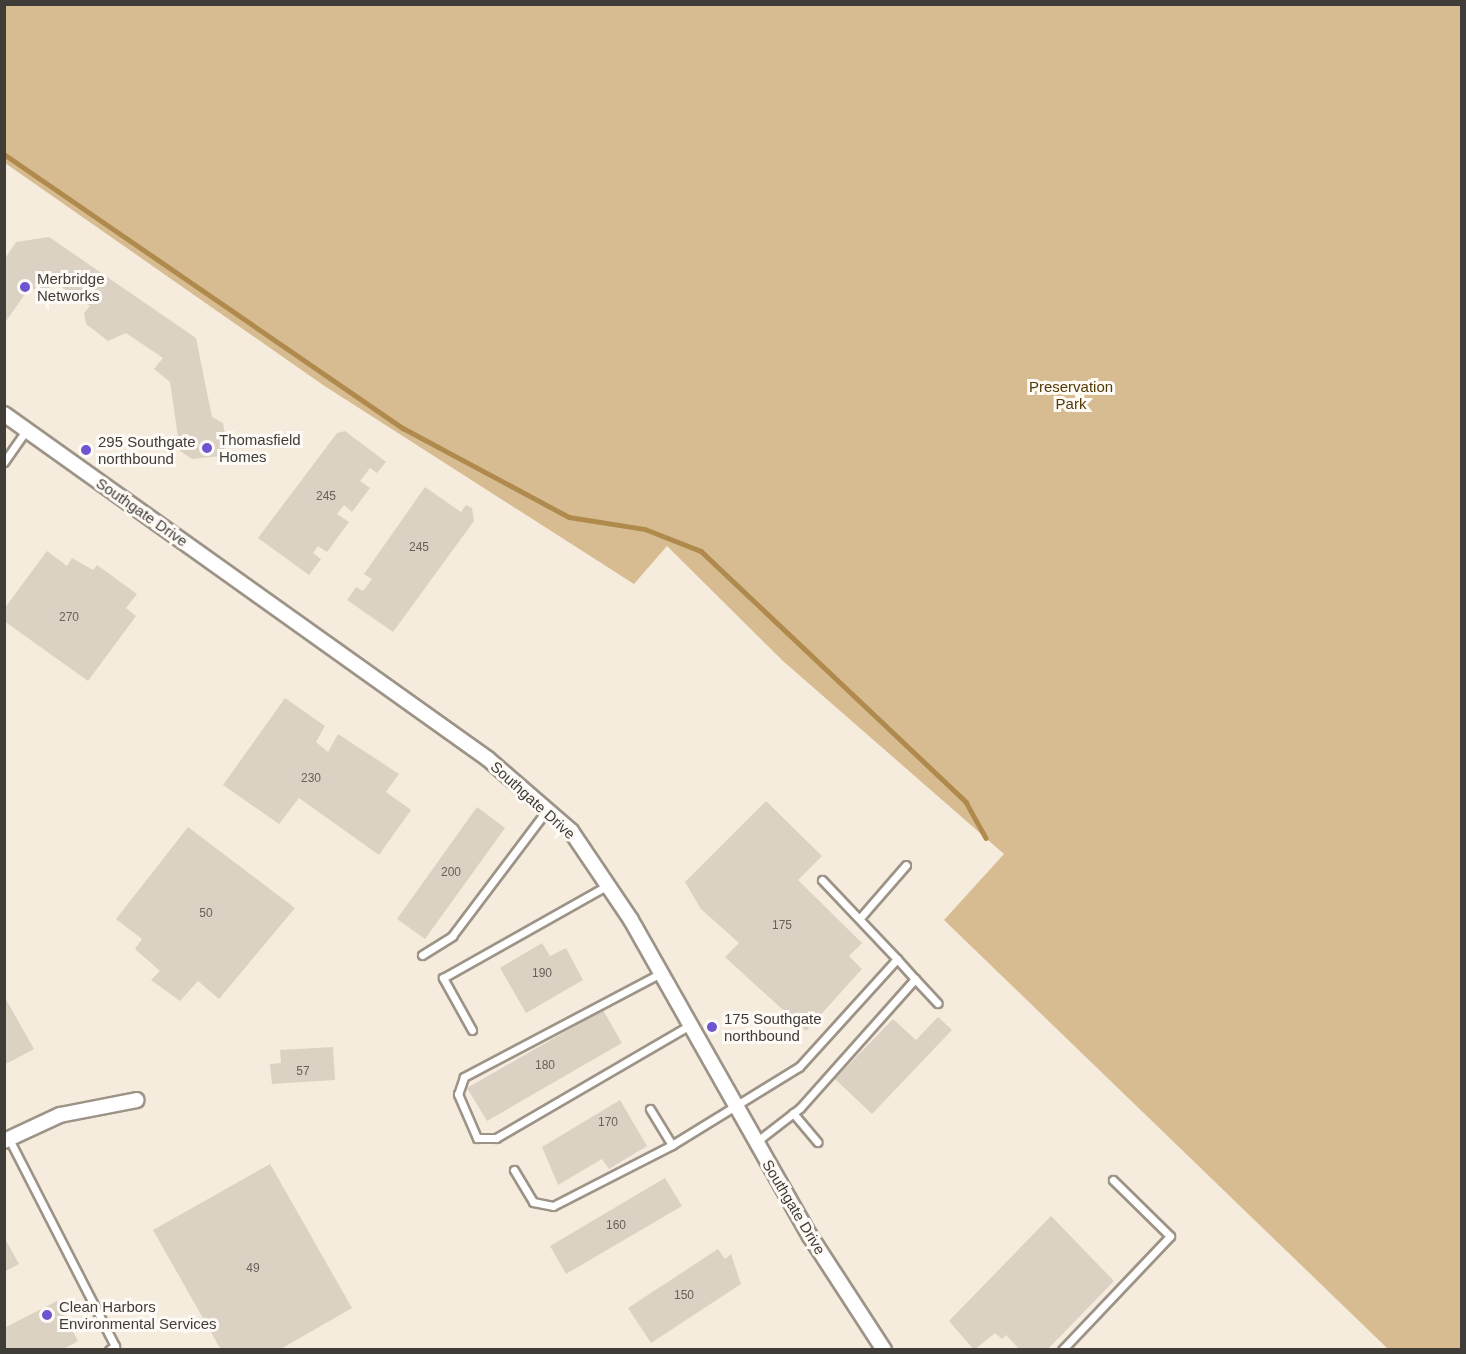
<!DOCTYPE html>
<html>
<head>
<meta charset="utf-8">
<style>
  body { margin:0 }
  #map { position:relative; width:1466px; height:1354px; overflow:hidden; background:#f6ecde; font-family:Arial,sans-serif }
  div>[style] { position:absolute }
  .green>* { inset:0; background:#d8bc91 }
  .stream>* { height:4.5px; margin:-2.25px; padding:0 2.25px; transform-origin:2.25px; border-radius:2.25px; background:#af8a4c }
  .building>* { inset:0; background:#dbd2c4 }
  .roads { filter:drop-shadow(2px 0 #9d9487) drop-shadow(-2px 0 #9d9487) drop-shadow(0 2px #9d9487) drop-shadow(0 -2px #9d9487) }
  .service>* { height:7px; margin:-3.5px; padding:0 3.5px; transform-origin:3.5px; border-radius:3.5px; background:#fff }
  .minor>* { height:14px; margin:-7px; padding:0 7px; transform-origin:7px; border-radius:7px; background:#fff }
  .dots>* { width:16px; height:16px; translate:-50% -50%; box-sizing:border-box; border:3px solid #fefaf5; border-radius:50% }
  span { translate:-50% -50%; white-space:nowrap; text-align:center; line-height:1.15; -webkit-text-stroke:6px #fefaf5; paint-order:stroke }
  .number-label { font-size:12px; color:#67625a }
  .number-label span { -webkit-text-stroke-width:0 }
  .poi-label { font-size:15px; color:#403c37 }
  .left { translate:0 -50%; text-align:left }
  .park-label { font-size:15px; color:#533905 }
  .street-label { font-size:15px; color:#403c37 }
  .frame { position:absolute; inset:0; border:6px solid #403c37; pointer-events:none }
</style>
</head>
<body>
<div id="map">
  <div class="green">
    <i style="clip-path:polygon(5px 4px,1461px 5px,1461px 1349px,1388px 1349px,944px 920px,1004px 854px,783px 661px,667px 546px,634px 584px,323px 385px,5px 163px)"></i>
  </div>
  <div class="stream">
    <i style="left:4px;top:154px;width:484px;rotate:34.5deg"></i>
    <i style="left:403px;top:428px;width:188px;rotate:28.2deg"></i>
    <i style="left:569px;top:517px;width:77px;rotate:9deg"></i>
    <i style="left:645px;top:529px;width:60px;rotate:21.4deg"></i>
    <i style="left:701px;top:551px;width:365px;rotate:43.4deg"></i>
    <i style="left:966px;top:802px;width:41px;rotate:60.9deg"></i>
  </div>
  <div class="building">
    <i style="clip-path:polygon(49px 237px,196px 338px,212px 417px,223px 423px,227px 445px,220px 456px,192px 459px,180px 451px,170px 382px,154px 369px,163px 358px,126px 333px,108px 341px,86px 324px,84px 313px,90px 306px,54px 282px,44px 295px,30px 287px,4px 324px,4px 260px,16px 242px)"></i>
    <i style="clip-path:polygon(345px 431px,386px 462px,377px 473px,370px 468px,360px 481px,370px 488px,352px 512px,344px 505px,337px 514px,349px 522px,327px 552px,318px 546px,313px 553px,321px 559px,309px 575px,258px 538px,337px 433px)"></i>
    <i style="clip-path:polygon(425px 487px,461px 512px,466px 505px,472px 508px,474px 521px,393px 632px,347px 600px,356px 587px,363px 591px,372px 579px,364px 574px)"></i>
    <i style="clip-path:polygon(47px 551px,67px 566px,72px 558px,93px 570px,97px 565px,137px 594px,126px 608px,136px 616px,88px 681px,4px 621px,4px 609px)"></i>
    <i style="clip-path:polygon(285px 698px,325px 726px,316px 742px,328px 752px,338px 734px,399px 774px,386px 792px,411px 810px,379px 855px,299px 798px,279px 824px,223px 785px)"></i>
    <i style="clip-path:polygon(766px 801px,822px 856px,798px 880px,862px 943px,849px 956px,862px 969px,806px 1031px,725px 957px,739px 943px,701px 909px,685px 882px)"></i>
    <i style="clip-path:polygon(477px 807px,505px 828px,425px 939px,397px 919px)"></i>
    <i style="clip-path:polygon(188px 827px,295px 908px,219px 999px,198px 981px,180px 1001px,151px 980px,160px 971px,135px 949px,142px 939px,116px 919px)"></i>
    <i style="clip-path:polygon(542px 943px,550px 956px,566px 948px,583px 980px,526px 1013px,500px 968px)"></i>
    <i style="clip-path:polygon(4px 996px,34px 1049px,4px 1065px)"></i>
    <i style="clip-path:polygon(603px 1010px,622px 1043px,487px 1121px,467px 1088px)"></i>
    <i style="clip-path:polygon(938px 1017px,952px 1030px,872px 1114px,835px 1079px,893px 1019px,916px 1040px)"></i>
    <i style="clip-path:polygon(333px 1047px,335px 1080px,272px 1084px,270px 1064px,281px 1063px,280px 1050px)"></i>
    <i style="clip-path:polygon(620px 1100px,647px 1146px,609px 1169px,602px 1159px,558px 1185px,542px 1147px)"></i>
    <i style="clip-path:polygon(270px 1164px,352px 1308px,279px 1350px,221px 1350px,153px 1230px)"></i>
    <i style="clip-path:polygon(665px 1178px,682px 1206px,566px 1274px,550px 1246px)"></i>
    <i style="clip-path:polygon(1051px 1216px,1114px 1281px,1047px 1350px,1020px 1350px,1006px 1335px,1002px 1339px,995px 1333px,974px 1350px,949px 1321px)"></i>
    <i style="clip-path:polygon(4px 1237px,19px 1264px,4px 1272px)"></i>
    <i style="clip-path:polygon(718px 1249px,725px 1259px,731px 1254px,741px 1284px,651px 1343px,628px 1308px)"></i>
    <i style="clip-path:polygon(57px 1301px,78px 1341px,62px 1350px,4px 1350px,4px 1328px)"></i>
  </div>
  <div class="roads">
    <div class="service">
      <i style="left:4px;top:462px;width:39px;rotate:-55deg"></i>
      <i style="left:860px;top:918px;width:70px;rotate:-49deg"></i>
      <i style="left:422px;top:955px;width:36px;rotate:-32deg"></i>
      <i style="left:452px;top:936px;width:158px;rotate:-53deg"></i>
      <i style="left:661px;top:973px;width:223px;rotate:152.2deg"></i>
      <i style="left:464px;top:1077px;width:18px;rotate:109deg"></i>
      <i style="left:458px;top:1094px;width:48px;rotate:66.6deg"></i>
      <i style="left:477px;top:1138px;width:19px"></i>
      <i style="left:496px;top:1138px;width:225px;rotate:-30.2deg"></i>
      <i style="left:915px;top:979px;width:33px;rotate:47deg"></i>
      <i style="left:472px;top:1030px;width:60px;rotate:-119.1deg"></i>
      <i style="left:443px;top:978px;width:189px;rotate:-29.4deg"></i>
      <i style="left:650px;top:1109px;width:42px;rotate:58.6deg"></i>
      <i style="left:793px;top:1113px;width:38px;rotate:50deg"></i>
      <i style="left:9px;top:1139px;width:233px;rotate:62.9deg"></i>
      <i style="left:115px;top:1346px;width:7px;rotate:146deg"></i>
      <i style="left:756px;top:1142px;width:56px;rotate:-37.7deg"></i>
      <i style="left:800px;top:1108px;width:173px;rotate:-48.3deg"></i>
      <i style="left:915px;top:979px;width:27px;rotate:-132deg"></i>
      <i style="left:514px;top:1170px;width:37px;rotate:59deg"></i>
      <i style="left:533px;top:1202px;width:20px;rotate:11deg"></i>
      <i style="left:553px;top:1206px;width:134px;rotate:-27.1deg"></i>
      <i style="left:672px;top:1145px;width:149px;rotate:-31.6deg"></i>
      <i style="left:799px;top:1067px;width:146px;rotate:-47.8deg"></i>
      <i style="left:897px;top:959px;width:109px;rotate:-133.5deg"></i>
      <i style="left:1062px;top:1350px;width:157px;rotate:-46.5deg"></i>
      <i style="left:1170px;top:1236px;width:80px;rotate:-135.5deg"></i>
    </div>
    <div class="minor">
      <i style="left:4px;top:414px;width:594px;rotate:35.48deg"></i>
      <i style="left:488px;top:759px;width:110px;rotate:40.9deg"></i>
      <i style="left:571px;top:831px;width:107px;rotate:56deg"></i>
      <i style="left:631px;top:920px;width:363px;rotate:60.5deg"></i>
      <i style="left:810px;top:1236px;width:136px;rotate:57deg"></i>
      <i style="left:4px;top:1141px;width:62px;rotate:-24.9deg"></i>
      <i style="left:60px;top:1115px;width:78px;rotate:-11deg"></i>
    </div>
  </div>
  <div class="dots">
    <i style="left:25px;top:287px;background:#6e55cf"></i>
    <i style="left:207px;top:448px;background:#6e55cf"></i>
    <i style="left:86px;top:450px;background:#6e55cf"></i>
    <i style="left:712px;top:1027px;background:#6e55cf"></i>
    <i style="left:47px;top:1315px;background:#6e55cf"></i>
  </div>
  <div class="number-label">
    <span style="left:326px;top:497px">245</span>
    <span style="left:419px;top:548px">245</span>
    <span style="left:69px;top:618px">270</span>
    <span style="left:311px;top:779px">230</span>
    <span style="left:451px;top:873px">200</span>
    <span style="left:206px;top:914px">50</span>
    <span style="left:782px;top:926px">175</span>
    <span style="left:542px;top:974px">190</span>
    <span style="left:545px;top:1066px">180</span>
    <span style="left:303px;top:1072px">57</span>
    <span style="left:608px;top:1123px">170</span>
    <span style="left:616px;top:1226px">160</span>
    <span style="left:253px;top:1269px">49</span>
    <span style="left:684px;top:1296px">150</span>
  </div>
  <div class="poi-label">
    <span class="left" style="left:37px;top:287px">Merbridge<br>Networks</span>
    <span class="left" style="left:219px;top:448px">Thomasfield<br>Homes</span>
    <span class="left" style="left:98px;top:450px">295 Southgate<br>northbound</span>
    <span class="left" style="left:724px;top:1027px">175 Southgate<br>northbound</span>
    <span class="left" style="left:59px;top:1315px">Clean Harbors<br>Environmental Services</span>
  </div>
  <div class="park-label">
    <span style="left:1071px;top:395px">Preservation<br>Park</span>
  </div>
  <div class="street-label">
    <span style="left:142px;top:512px;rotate:35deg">Southgate Drive</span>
    <span style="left:533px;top:800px;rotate:42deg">Southgate Drive</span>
    <span style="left:794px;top:1207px;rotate:59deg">Southgate Drive</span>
  </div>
  <div class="frame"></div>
</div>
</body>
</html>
